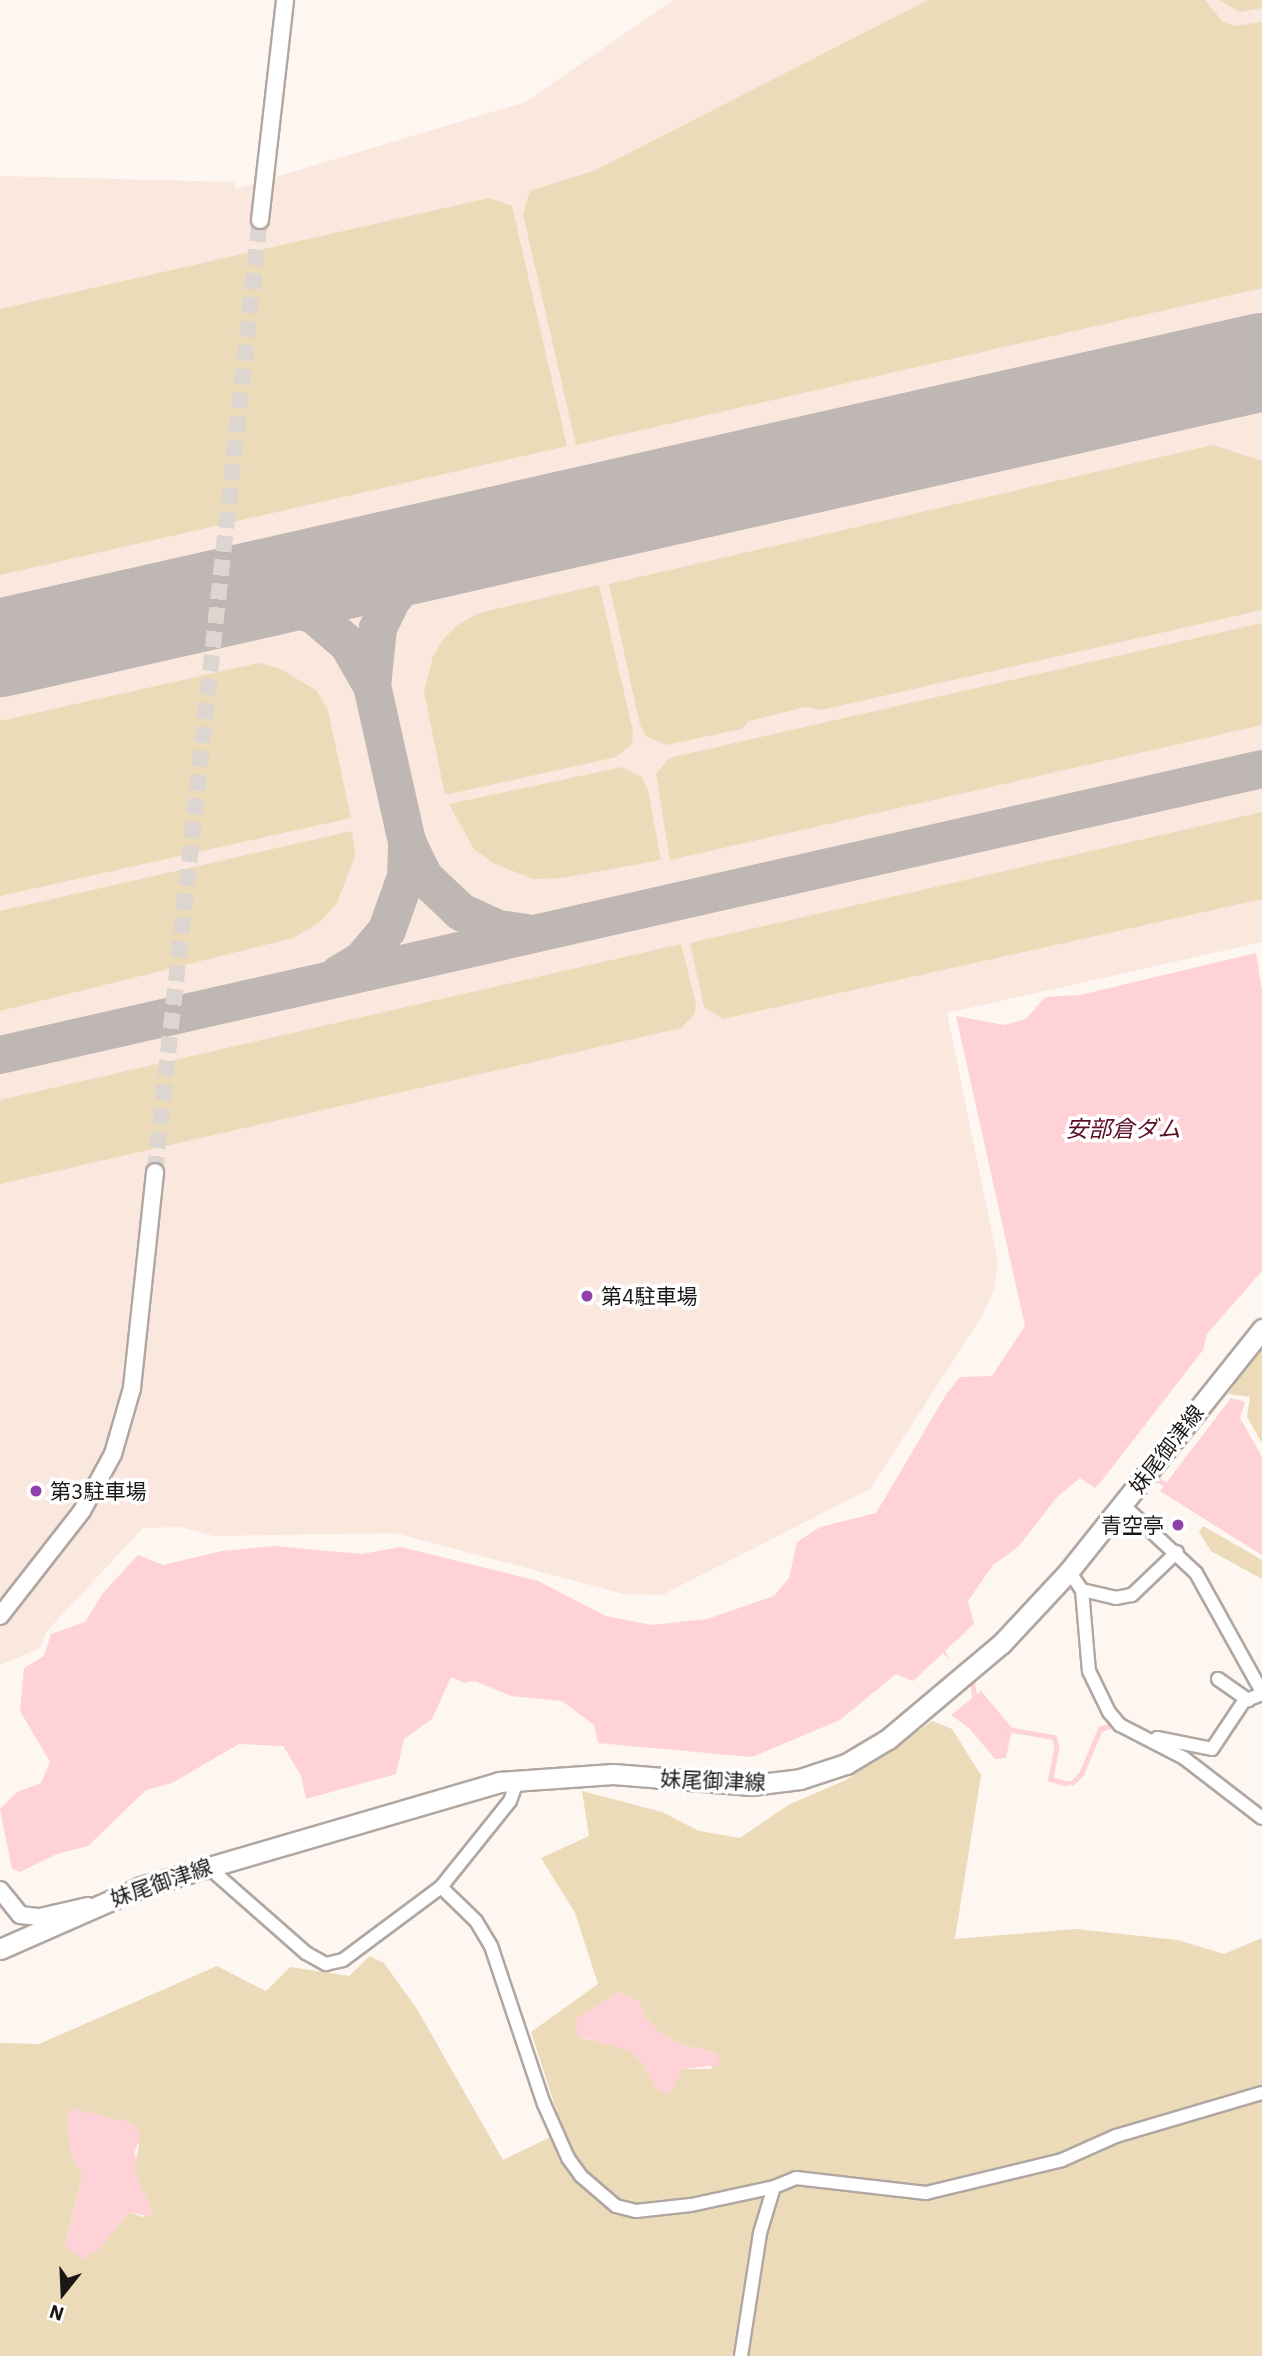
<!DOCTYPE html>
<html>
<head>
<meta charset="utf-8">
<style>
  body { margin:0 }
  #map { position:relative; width:1262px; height:2356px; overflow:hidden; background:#fef6f1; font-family:"IBM Plex Sans","Noto Sans JP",sans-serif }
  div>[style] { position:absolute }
  .built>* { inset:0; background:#fae7de }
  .green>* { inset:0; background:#ecdbb8 }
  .water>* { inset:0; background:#fed2d7 }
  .stream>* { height:4.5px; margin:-2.25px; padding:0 2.25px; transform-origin:2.25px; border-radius:2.25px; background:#fed2d7 }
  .taxiway>* { height:38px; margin:-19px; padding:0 19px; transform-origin:19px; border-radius:19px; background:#beb7b3 }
  .runway>* { height:98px; margin:-49px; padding:0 49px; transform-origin:49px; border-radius:49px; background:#beb7b3 }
  .tertiary-tunnel>* { height:16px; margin-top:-8px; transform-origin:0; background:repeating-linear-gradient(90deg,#dcd5d0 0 16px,transparent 0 24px) }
  .roads { filter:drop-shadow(2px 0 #b1a7a2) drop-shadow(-2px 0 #b1a7a2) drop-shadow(0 2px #b1a7a2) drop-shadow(0 -2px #b1a7a2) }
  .minor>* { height:12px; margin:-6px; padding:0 6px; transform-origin:6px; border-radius:6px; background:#fff }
  .tertiary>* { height:16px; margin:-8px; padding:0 8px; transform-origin:8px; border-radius:8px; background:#fff }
  .primary>* { height:19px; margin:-9.5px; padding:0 9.5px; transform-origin:9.5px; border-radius:9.5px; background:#fff }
  .dots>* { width:19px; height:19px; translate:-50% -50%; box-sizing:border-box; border:4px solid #fff; border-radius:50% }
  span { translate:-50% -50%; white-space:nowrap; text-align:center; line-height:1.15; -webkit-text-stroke:7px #fff; paint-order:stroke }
  .poi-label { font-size:21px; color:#1b1715 }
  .left { translate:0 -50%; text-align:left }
  .right { translate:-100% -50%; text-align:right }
  .street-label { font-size:21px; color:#1b1715 }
  .water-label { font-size:23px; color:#5d0d23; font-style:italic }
  .north { position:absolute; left:28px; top:2258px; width:70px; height:70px; -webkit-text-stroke:5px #fff; paint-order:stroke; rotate:198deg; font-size:19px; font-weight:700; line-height:28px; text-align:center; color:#1b1715 }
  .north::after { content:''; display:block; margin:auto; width:24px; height:32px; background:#1b1715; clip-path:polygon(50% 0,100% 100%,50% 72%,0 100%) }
</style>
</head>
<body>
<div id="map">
  <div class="built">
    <i style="clip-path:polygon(673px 0,1262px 0,1262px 942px,947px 1013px,998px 1263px,994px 1290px,982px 1316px,870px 1489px,662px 1595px,624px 1594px,395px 1533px,214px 1536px,180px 1527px,143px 1528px,46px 1632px,40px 1648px,0 1665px,0 176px,234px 182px,236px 189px,526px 102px)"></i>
  </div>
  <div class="green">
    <i style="clip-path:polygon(928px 0,1205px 0,1223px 22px,1235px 26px,1262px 22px,1262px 288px,576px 445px,523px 214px,530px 191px,596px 170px)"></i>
    <i style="clip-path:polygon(1219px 0,1262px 0,1262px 8px,1240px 12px)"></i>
    <i style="clip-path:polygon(489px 198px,512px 206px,567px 446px,0 575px,0 309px)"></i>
    <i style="clip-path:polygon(1213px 445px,1262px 461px,1262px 610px,821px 710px,805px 707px,749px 721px,742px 729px,666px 745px,646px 736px,640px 725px,609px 584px)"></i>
    <i style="clip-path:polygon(599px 585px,633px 731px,632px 744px,616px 757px,445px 795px,424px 692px,433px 656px,443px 640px,456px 626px,479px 613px)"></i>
    <i style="clip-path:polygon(1262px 623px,1262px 725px,670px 860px,656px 774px,669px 758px)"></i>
    <i style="clip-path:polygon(258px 663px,279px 668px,317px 691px,328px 711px,351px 818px,0 896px,0 721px)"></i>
    <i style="clip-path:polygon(622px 767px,642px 777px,648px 790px,661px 860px,562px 878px,533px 879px,493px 863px,474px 849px,449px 804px)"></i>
    <i style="clip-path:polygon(1262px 812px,1262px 899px,723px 1019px,704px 1007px,690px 943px)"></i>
    <i style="clip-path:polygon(352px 831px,355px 856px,337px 903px,319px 923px,293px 938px,0 1011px,0 911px)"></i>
    <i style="clip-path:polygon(681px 944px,696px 1004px,694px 1015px,681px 1028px,0 1184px,0 1100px)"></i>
    <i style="clip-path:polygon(1262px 1344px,1262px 1443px,1247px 1417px,1250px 1397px,1228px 1394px)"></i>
    <i style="clip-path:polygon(1203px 1526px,1262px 1560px,1262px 1579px,1211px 1551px,1199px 1532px)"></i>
    <i style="clip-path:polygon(evenodd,932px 1721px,952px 1729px,981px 1775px,955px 1939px,1076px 1929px,1178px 1940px,1224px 1954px,1262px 1938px,1262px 2356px,0 2356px,0 2043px,39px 2044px,217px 1966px,266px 1991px,290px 1967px,349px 1976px,370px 1956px,384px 1963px,417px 2009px,503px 2160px,563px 2131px,531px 2032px,598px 1984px,575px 1913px,541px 1858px,589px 1836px,582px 1791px,662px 1812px,699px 1831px,740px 1838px,788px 1805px,846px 1780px,932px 1721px,618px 1992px,639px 2001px,645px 2017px,659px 2032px,682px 2045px,717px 2053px,711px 2069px,682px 2069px,676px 2081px,657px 2089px,643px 2063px,630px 2051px,613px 2042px,583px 2039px,577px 2018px,618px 1992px,932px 1721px,72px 2138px,139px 2144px,134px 2173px,153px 2211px,143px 2217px,129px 2212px,108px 2238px,65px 2246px,83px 2174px,71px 2156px,72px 2138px)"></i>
  </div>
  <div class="water">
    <i style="clip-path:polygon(1256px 953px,1262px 991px,1262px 1271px,1207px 1334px,1203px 1350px,1100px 1483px,1095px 1488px,1080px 1478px,1057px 1497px,1019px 1546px,993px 1565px,968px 1601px,974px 1624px,945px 1651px,950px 1661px,943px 1653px,913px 1681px,896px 1674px,840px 1720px,752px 1757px,598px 1743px,594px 1725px,562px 1701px,511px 1696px,475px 1681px,464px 1683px,451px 1677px,432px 1719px,404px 1739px,396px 1774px,306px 1799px,301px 1775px,283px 1746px,239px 1744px,172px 1783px,146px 1790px,88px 1846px,57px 1854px,20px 1872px,12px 1869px,0 1809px,17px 1792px,41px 1783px,50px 1762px,20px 1711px,24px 1668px,44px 1656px,51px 1634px,85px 1622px,103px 1593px,138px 1555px,163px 1565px,222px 1551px,273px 1546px,362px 1554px,401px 1547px,538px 1581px,606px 1616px,652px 1625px,707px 1619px,774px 1596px,789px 1578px,797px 1542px,820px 1527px,876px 1513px,947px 1393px,960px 1377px,992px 1376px,1025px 1326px,956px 1016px,1004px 1025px,1026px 1019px,1045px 997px,1080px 995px)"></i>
    <i style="clip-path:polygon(1231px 1398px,1245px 1402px,1240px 1418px,1262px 1457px,1262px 1555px,1160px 1491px)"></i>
    <i style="clip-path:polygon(981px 1691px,1012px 1728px,1006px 1758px,995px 1759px,970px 1729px,951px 1715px)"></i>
    <i style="clip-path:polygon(618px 1992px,639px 2001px,645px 2017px,659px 2032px,682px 2045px,717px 2053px,720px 2065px,682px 2069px,672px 2091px,665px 2094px,657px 2089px,643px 2063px,630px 2051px,576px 2036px,577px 2018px)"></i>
    <i style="clip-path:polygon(70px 2108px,132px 2123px,141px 2135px,134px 2154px,138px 2159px,134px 2173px,153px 2211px,150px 2217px,129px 2212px,100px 2249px,84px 2259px,65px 2247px,83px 2174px,71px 2156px,67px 2120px)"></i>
  </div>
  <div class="stream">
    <i style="left:1159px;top:1480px;width:11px;rotate:34deg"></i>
    <i style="left:973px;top:1685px;width:14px;rotate:82deg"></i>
    <i style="left:1007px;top:1729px;width:48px;rotate:9.7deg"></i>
    <i style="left:1054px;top:1737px;width:10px;rotate:73deg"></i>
    <i style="left:1057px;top:1747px;width:33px;rotate:101deg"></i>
    <i style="left:1051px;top:1779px;width:15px;rotate:16deg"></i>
    <i style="left:1065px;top:1783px;width:7px"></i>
    <i style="left:1072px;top:1783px;width:13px;rotate:-45deg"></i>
    <i style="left:1081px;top:1774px;width:49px;rotate:-67.1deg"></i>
    <i style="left:1100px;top:1729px;width:10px;rotate:-17deg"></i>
  </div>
  <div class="taxiway">
    <i style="left:214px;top:599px;width:52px"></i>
    <i style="left:266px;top:599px;width:51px;rotate:18.4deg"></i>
    <i style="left:314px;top:615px;width:45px;rotate:40.5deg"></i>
    <i style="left:348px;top:644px;width:48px;rotate:60.3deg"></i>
    <i style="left:407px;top:842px;width:39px;rotate:64deg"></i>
    <i style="left:424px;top:877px;width:51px;rotate:43.4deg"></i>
    <i style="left:461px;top:912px;width:41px;rotate:24.7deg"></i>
    <i style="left:498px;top:929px;width:28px;rotate:8deg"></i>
    <i style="left:339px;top:974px;width:27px;rotate:-31deg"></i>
    <i style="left:362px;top:960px;width:39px;rotate:-50deg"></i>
    <i style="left:387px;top:930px;width:56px;rotate:-70.3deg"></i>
    <i style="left:406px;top:877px;width:35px;rotate:-88deg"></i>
    <i style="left:407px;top:842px;width:160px;rotate:-102.6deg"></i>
    <i style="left:372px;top:686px;width:58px;rotate:-84.1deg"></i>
    <i style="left:378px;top:628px;width:30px;rotate:-64deg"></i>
    <i style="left:391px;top:601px;width:31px;rotate:-52deg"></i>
    <i style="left:410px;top:577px;width:28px;rotate:-39deg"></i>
    <i style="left:432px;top:559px;width:42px;rotate:-25.3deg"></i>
    <i style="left:0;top:1055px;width:1294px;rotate:-12.77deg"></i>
  </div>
  <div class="runway">
    <i style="left:0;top:648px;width:1294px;rotate:-12.77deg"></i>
  </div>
  <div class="tertiary-tunnel">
    <i style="left:155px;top:1172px;width:958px;rotate:-83.71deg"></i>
  </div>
  <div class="roads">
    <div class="minor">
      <i style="left:1123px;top:1505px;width:100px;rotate:43deg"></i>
      <i style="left:1196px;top:1573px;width:136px;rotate:61deg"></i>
      <i style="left:1069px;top:1571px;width:23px;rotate:56deg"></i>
      <i style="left:1082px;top:1590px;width:81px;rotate:85.1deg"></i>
      <i style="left:1089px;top:1671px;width:46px;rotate:64deg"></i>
      <i style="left:1109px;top:1712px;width:17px;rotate:50deg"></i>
      <i style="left:1120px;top:1725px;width:72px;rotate:27.3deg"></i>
      <i style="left:1184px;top:1758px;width:98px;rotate:37.6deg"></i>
      <i style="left:1082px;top:1590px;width:35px;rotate:13deg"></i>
      <i style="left:1116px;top:1598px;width:16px;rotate:-11deg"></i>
      <i style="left:1132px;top:1595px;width:62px;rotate:-43.7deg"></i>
      <i style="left:1218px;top:1679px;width:37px;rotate:35deg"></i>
      <i style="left:1157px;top:1738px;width:56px;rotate:11.3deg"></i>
      <i style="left:1212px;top:1749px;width:58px;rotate:-56.3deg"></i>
      <i style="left:1244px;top:1701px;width:19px;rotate:-21deg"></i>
      <i style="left:207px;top:1866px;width:132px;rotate:41.3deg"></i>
      <i style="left:306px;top:1953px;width:23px;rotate:29deg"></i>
      <i style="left:326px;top:1964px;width:17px;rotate:-13deg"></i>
      <i style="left:343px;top:1960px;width:122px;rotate:-36.7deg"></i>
      <i style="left:441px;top:1887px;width:110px;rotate:-51.3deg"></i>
      <i style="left:510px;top:1801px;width:23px;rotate:-70deg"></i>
      <i style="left:441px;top:1887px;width:49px;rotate:44.2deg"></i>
      <i style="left:476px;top:1921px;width:29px;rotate:59deg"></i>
      <i style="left:491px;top:1946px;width:167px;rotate:71.5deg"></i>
      <i style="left:544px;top:2104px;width:59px;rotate:66deg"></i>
      <i style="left:568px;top:2158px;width:22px;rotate:54deg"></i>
      <i style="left:581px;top:2176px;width:46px;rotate:40.6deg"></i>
      <i style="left:616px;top:2206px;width:21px;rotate:14deg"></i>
      <i style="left:636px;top:2211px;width:55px;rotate:-6.2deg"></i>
      <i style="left:691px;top:2205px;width:85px;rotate:-12.2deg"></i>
      <i style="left:774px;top:2187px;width:24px;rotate:-22deg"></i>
      <i style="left:796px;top:2178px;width:131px;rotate:6.6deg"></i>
      <i style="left:926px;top:2193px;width:140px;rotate:-13.6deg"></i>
      <i style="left:1062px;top:2160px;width:59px;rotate:-24deg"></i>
      <i style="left:1116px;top:2136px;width:152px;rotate:-16.4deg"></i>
      <i style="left:741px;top:2356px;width:124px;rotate:-81.2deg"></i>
      <i style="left:760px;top:2233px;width:48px;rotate:-73.1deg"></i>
    </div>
    <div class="tertiary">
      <i style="left:260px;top:220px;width:221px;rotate:-83.5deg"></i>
      <i style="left:0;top:1616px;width:133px;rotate:-52deg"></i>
      <i style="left:82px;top:1511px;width:65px;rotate:-61.5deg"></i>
      <i style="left:113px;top:1454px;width:69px;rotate:-73.9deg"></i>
      <i style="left:132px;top:1388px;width:217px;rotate:-83.9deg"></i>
      <i style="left:0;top:1890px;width:32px;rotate:51deg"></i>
      <i style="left:20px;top:1915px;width:20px;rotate:6deg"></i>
      <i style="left:40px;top:1917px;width:49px;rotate:-12.9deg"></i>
    </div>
    <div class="primary">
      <i style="left:0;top:1949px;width:154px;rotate:-23.7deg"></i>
      <i style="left:141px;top:1887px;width:373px;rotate:-16.3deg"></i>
      <i style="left:499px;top:1782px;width:114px;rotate:-4deg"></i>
      <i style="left:613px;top:1774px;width:139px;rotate:4.5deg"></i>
      <i style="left:752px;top:1785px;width:48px;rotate:-7.1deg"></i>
      <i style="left:800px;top:1779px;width:48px;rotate:-18.1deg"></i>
      <i style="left:846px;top:1764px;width:49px;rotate:-30.8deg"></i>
      <i style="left:888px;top:1739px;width:148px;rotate:-40.1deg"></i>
      <i style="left:1001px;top:1644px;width:100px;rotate:-47deg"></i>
      <i style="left:1069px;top:1571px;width:310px;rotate:-51.4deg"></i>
    </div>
  </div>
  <div class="dots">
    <i style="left:587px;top:1296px;background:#913fad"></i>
    <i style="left:36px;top:1491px;background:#913fad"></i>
    <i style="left:1178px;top:1525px;background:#913fad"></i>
  </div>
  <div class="poi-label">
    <span class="left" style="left:601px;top:1296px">第4駐車場</span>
    <span class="left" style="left:50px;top:1491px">第3駐車場</span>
    <span class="right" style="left:1164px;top:1525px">青空亭</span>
  </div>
  <div class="street-label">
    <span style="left:1166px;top:1449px;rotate:-52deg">妹尾御津線</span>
    <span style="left:713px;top:1780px;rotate:2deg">妹尾御津線</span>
    <span style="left:161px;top:1882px;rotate:-19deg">妹尾御津線</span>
  </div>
  <div class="water-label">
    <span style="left:1123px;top:1128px">安部倉ダム</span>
  </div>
  <div class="north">N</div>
</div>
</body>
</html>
